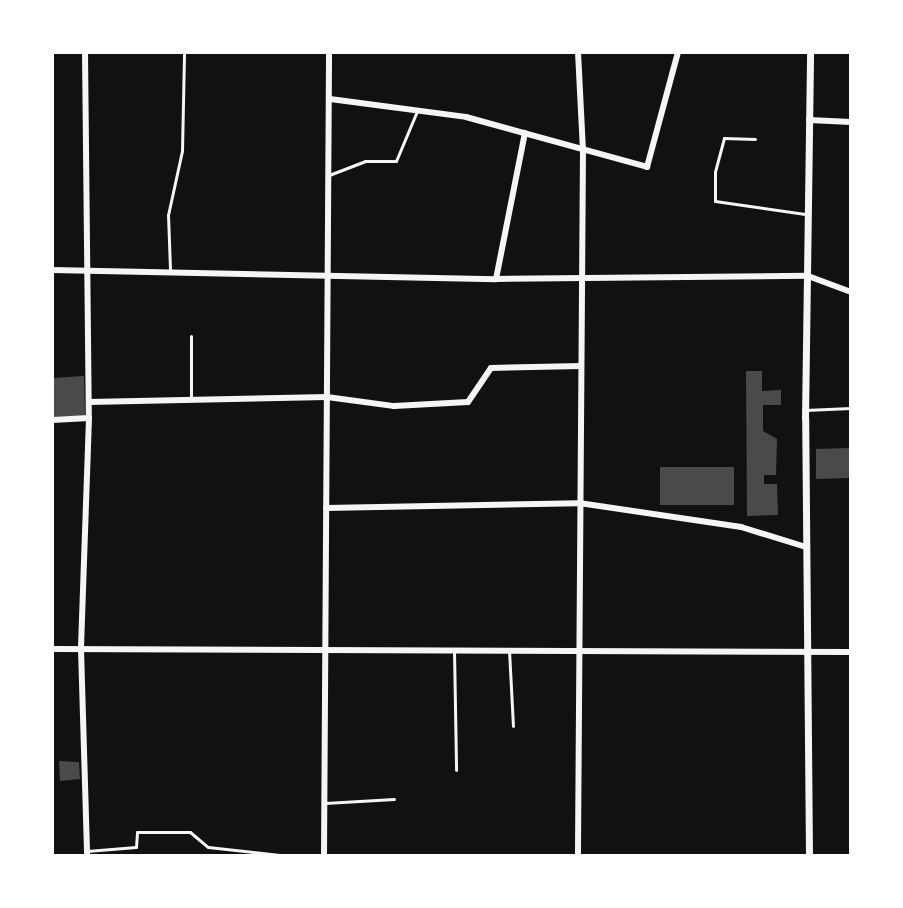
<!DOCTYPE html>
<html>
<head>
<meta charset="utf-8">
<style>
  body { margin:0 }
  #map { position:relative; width:903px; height:908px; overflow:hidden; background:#111; font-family:"Roboto Condensed",sans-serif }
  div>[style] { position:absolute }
  .building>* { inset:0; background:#4a4a4a }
  .service>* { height:3px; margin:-1.5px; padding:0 1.5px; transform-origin:1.5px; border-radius:1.5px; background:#f5f5f5 }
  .minor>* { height:6px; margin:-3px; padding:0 3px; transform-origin:3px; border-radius:3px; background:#f5f5f5 }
  .tertiary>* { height:7px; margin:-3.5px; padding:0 3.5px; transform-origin:3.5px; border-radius:3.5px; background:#f5f5f5 }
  span { translate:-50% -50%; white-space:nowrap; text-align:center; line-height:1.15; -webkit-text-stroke:6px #fff; paint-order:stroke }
  .frame { position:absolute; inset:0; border:54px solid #fff; pointer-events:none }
</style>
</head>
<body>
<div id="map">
  <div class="building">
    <i style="clip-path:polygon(746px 371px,762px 371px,762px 391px,781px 390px,781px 405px,763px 405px,763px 431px,777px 439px,776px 475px,764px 475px,764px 484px,777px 484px,778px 515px,747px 516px)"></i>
    <i style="clip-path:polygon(84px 376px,85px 416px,52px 417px,52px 378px)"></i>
    <i style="clip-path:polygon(849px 448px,850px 478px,816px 479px,816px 449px)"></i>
    <i style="clip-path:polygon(660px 467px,734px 467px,734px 505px,660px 505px)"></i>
    <i style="clip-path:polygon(59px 761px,79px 762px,80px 779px,60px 781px)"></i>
  </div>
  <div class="service">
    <i style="left:755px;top:139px;width:31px;rotate:-178deg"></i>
    <i style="left:724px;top:138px;width:35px;rotate:105deg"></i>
    <i style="left:715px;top:172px;width:29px;rotate:90deg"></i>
    <i style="left:715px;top:201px;width:91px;rotate:8.2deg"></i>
    <i style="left:329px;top:175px;width:39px;rotate:-21deg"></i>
    <i style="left:365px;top:161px;width:31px"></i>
    <i style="left:396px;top:161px;width:54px;rotate:-67.2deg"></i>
    <i style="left:170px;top:269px;width:54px;rotate:-92.1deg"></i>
    <i style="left:168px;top:215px;width:66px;rotate:-77.7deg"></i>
    <i style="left:182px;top:151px;width:99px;rotate:-88.8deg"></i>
    <i style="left:191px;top:398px;width:62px;rotate:-90deg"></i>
    <i style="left:805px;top:410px;width:46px;rotate:-2.5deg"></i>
    <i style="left:454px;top:650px;width:120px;rotate:89deg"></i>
    <i style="left:509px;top:650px;width:76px;rotate:87deg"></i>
    <i style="left:325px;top:803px;width:69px;rotate:-3.3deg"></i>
    <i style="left:87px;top:851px;width:49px;rotate:-4.7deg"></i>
    <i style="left:136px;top:847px;width:15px;rotate:-86deg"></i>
    <i style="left:137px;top:832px;width:53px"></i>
    <i style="left:190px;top:832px;width:23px;rotate:40deg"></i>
    <i style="left:208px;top:847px;width:81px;rotate:6.4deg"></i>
  </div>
  <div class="minor">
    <i style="left:85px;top:52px;width:366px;rotate:89.4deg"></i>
    <i style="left:89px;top:418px;width:231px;rotate:92deg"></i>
    <i style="left:81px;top:649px;width:207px;rotate:88.3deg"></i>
    <i style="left:578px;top:52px;width:98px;rotate:87.1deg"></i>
    <i style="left:583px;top:150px;width:706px;rotate:90.41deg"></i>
    <i style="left:330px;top:99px;width:137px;rotate:7.5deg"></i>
    <i style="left:466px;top:117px;width:188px;rotate:15.4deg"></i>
    <i style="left:647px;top:167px;width:119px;rotate:-74.9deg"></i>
    <i style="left:809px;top:120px;width:42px;rotate:2.7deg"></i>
    <i style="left:52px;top:270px;width:444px;rotate:1.2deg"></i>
    <i style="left:496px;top:279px;width:312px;rotate:-0.6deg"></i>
    <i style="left:808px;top:276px;width:46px;rotate:20.4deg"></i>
    <i style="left:496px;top:279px;width:149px;rotate:-78.8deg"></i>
    <i style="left:89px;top:402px;width:238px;rotate:-1.2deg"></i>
    <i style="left:327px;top:397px;width:68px;rotate:7.7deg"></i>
    <i style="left:394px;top:406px;width:74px;rotate:-3.1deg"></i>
    <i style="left:468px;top:402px;width:41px;rotate:-55.9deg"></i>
    <i style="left:491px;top:368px;width:90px;rotate:-1.3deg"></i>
    <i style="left:52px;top:420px;width:37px;rotate:-3deg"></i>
    <i style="left:326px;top:508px;width:253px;rotate:-1.1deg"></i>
    <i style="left:579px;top:503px;width:164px;rotate:8.4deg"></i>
    <i style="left:741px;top:527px;width:68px;rotate:17.1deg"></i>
    <i style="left:52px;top:649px;width:799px;rotate:0.22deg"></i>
    <i style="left:324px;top:856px;width:804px;rotate:-89.64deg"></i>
  </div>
  <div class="tertiary">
    <i style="left:809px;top:856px;width:438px;rotate:-90.5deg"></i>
    <i style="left:805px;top:418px;width:366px;rotate:-89.2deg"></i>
  </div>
  <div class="frame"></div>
</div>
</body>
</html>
